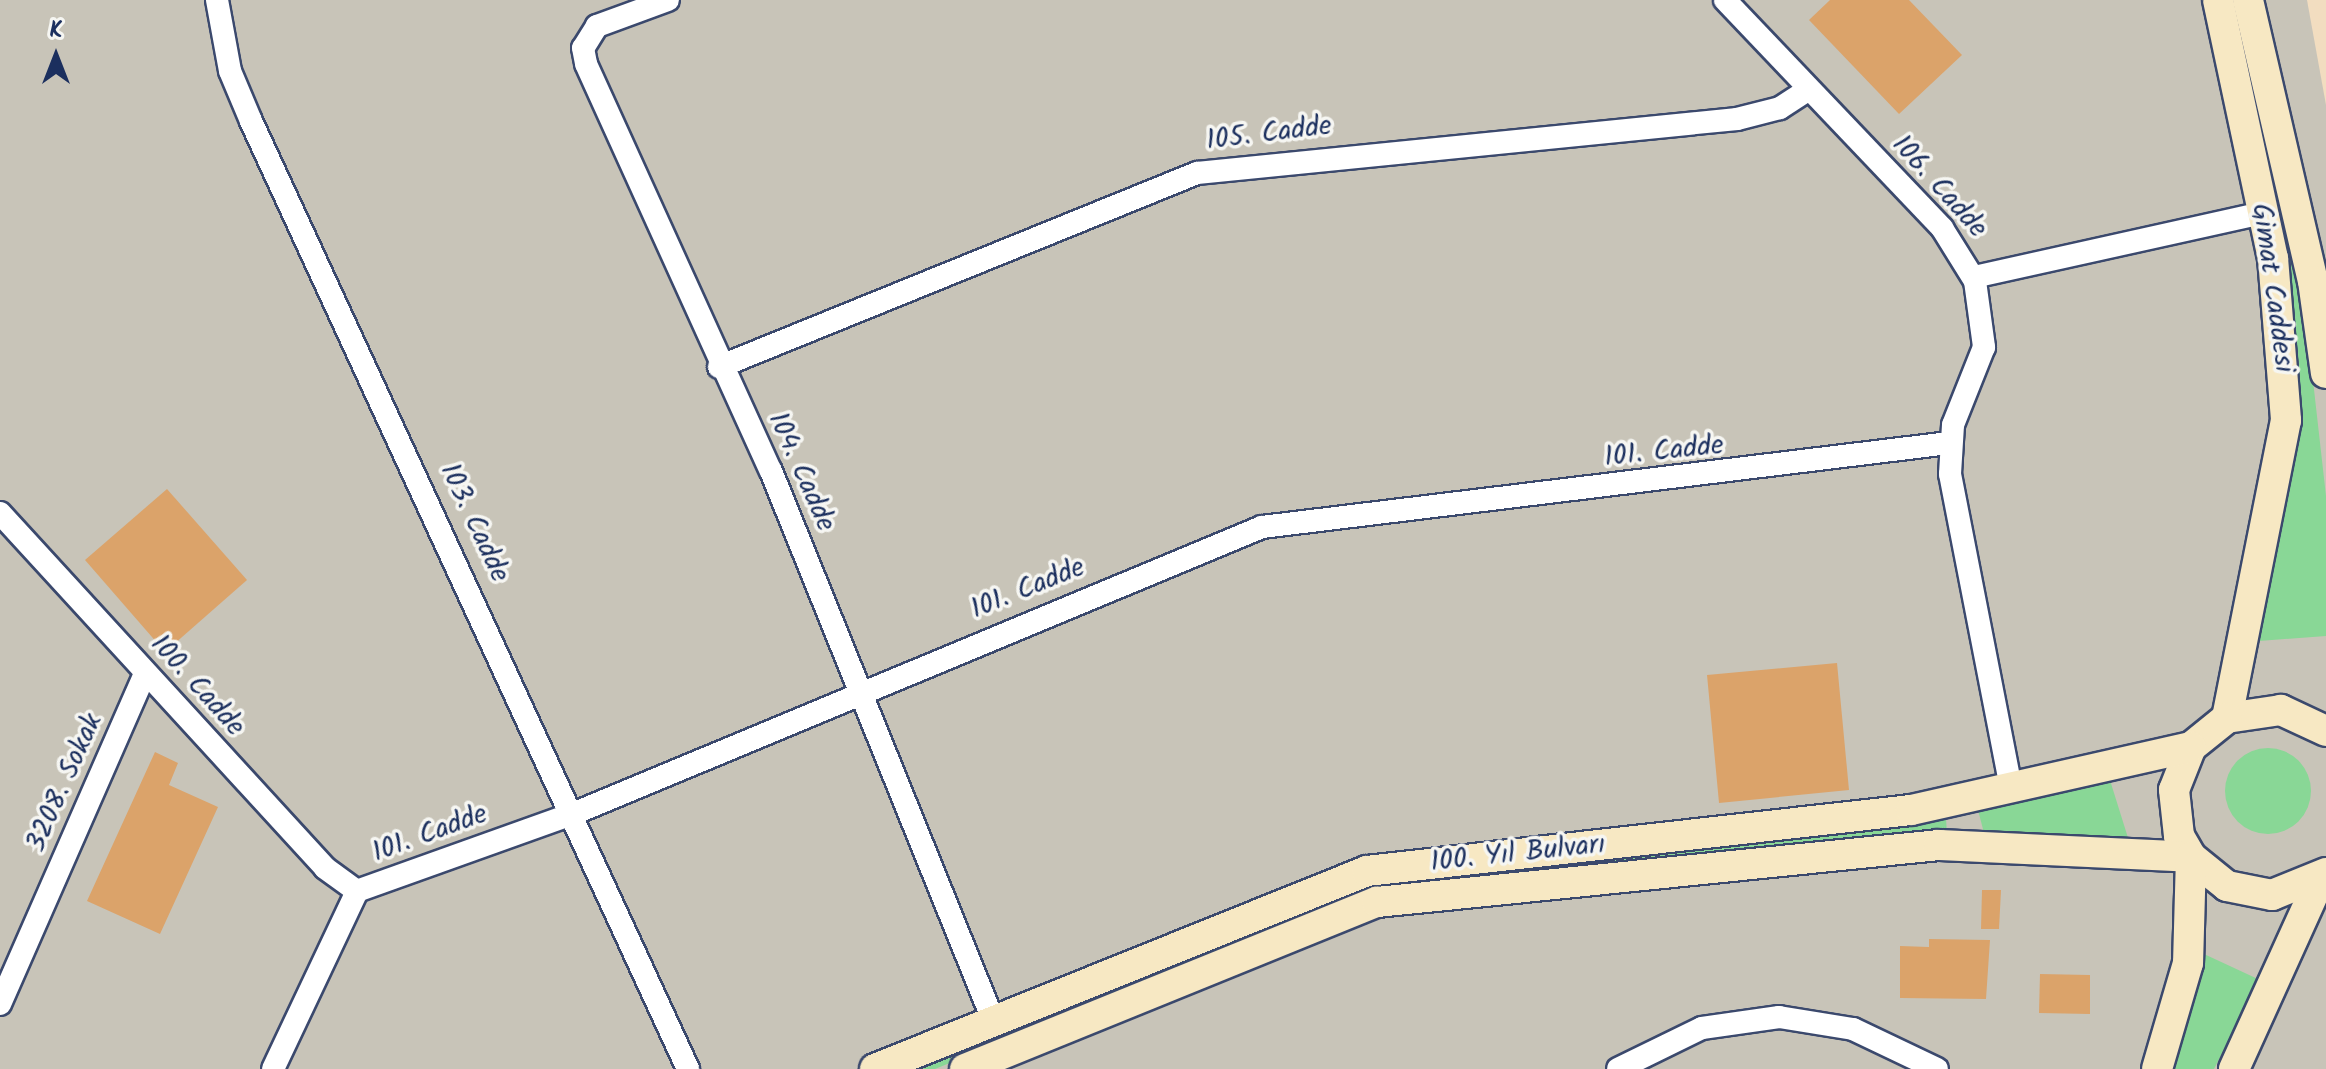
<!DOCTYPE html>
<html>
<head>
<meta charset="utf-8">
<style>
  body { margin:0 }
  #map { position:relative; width:2326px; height:1069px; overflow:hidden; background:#f2ddc0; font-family:Kalam,sans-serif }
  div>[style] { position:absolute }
  .industrial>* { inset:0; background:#c8c4b8 }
  .green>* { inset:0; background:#89d796 }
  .round { border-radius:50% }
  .building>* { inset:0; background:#dba36a }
  .roads { filter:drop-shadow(2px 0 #3b496d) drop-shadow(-2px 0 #3b496d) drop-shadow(0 2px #3b496d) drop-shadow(0 -2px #3b496d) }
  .minor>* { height:22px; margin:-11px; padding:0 11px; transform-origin:11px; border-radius:11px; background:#fff }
  .secondary>* { height:30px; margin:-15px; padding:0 15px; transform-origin:15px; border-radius:15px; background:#f7e8c3 }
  span { translate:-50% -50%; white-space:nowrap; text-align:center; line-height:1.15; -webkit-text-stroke:7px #f6f6f2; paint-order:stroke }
  .street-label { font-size:28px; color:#1b2f5e }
  .north { position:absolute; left:16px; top:16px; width:80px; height:80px; -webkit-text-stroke:6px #f6f6f2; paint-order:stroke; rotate:0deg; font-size:22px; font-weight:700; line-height:32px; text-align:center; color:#1b2f5e }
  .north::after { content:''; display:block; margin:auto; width:28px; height:36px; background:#1b2f5e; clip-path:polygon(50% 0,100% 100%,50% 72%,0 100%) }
</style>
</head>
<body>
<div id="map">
  <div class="industrial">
    <i style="clip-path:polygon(0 0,2307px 0,2326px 105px,2326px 1069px,0 1069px)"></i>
  </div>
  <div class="green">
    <i style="clip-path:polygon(2228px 0,2237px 0,2301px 274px,2326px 496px,2326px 636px,2259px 641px,2297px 420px,2297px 340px)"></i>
    <i class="round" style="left:2225px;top:748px;width:86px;height:86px"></i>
    <i style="clip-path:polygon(2109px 777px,2129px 841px,1985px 837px,1978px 810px)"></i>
    <i style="clip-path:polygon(1946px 817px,1947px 836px,1373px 891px,935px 1069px,916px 1069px,1364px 885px)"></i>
    <i style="clip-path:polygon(2204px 954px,2260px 980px,2214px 1069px,2173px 1069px)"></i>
  </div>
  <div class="building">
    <i style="clip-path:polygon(1830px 0,1909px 0,1962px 55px,1899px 114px,1809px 20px)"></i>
    <i style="clip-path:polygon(167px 489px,247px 580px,165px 652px,85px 560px)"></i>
    <i style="clip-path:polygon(1837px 663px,1849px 790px,1719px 803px,1707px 675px)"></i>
    <i style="clip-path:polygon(155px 752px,178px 763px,169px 785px,218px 807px,160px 934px,87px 901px)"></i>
    <i style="clip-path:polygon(1982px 890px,2001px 890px,1999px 929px,1981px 929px)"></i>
    <i style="clip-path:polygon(1929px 939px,1990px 940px,1986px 999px,1900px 998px,1900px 946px,1929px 947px)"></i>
    <i style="clip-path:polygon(2040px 974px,2090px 975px,2090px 1014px,2039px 1013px)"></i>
  </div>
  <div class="roads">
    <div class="minor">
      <i style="left:217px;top:0;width:72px;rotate:79.6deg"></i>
      <i style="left:230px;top:71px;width:54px;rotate:67.2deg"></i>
      <i style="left:251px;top:121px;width:1044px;rotate:65.25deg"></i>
      <i style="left:668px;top:0;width:76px;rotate:159.9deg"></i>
      <i style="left:597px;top:26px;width:26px;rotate:122deg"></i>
      <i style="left:583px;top:48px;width:16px;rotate:79deg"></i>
      <i style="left:586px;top:64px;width:447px;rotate:65.6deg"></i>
      <i style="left:771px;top:471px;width:592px;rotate:67.98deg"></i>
      <i style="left:1725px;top:0;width:315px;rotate:46.4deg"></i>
      <i style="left:1942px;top:228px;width:62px;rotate:58.1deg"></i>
      <i style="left:1975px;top:281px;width:67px;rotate:82.2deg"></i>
      <i style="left:1984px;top:347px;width:84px;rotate:111.7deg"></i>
      <i style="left:1953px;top:425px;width:49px;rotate:93.5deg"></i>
      <i style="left:1950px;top:474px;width:321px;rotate:79deg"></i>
      <i style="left:1974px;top:277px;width:296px;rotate:-12.5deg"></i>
      <i style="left:719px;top:367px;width:516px;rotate:-22.09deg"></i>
      <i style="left:1197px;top:173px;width:543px;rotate:-5.71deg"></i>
      <i style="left:1737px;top:119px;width:44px;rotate:-14.3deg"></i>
      <i style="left:1780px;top:108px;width:33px;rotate:-33deg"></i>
      <i style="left:0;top:513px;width:481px;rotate:47.5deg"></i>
      <i style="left:325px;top:868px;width:39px;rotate:36deg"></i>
      <i style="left:0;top:1004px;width:360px;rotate:-66.3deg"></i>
      <i style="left:273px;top:1069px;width:197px;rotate:-64.7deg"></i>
      <i style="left:357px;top:891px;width:232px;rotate:-19.7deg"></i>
      <i style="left:575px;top:813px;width:744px;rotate:-22.6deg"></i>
      <i style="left:1262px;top:527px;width:692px;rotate:-6.97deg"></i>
      <i style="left:1618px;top:1069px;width:93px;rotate:-26deg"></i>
      <i style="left:1702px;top:1028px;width:78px;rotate:-8.1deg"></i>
      <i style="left:1779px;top:1017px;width:75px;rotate:9.2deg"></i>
      <i style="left:1853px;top:1029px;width:93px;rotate:25.5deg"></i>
    </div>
    <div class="secondary">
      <i style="left:2218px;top:0;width:264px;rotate:78deg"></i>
      <i style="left:2273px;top:258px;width:163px;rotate:85.4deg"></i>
      <i style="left:2286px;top:420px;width:304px;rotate:101.2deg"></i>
      <i style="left:2248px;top:0;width:288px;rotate:77deg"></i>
      <i style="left:2313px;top:281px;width:93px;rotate:82deg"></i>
      <i style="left:2326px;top:731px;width:50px;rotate:-155deg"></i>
      <i style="left:2281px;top:710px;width:55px;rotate:171.6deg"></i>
      <i style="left:2227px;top:718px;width:46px;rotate:141.1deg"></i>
      <i style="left:2191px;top:747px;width:46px;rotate:111.6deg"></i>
      <i style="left:2174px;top:790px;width:46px;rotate:83.8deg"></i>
      <i style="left:2179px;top:836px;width:24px;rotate:60deg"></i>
      <i style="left:2191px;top:857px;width:46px;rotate:38.9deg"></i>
      <i style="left:2227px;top:886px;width:46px;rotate:11.3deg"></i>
      <i style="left:2272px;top:895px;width:58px;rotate:-22.2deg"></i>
      <i style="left:875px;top:1069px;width:530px;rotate:-21.92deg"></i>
      <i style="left:1367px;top:871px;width:547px;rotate:-6.4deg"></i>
      <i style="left:1911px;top:810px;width:287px;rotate:-12.7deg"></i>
      <i style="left:965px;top:1069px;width:445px;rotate:-22.1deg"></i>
      <i style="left:1377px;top:902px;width:565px;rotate:-5.79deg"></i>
      <i style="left:1939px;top:845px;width:252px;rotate:2.7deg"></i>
      <i style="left:2191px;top:857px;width:106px;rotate:91.6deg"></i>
      <i style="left:2188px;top:963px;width:110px;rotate:106.3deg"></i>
      <i style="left:2234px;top:1069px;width:209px;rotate:-65.6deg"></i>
    </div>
  </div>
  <div class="street-label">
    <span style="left:1269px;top:134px;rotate:-7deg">105. Cadde</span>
    <span style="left:1939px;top:187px;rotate:48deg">106. Cadde</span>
    <span style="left:2272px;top:288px;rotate:82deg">Gimat Caddesi</span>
    <span style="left:1664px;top:452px;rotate:-6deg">101. Cadde</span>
    <span style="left:801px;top:472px;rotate:66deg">104. Cadde</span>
    <span style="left:474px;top:523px;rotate:65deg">103. Cadde</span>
    <span style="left:1028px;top:589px;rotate:-22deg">101. Cadde</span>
    <span style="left:197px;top:686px;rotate:48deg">100. Cadde</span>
    <span style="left:65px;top:783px;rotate:-66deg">3208. Sokak</span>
    <span style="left:430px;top:834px;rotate:-20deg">101. Cadde</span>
    <span style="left:1518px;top:854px;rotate:-6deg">100. Yıl Bulvarı</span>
  </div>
  <div class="north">K</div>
</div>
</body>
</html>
